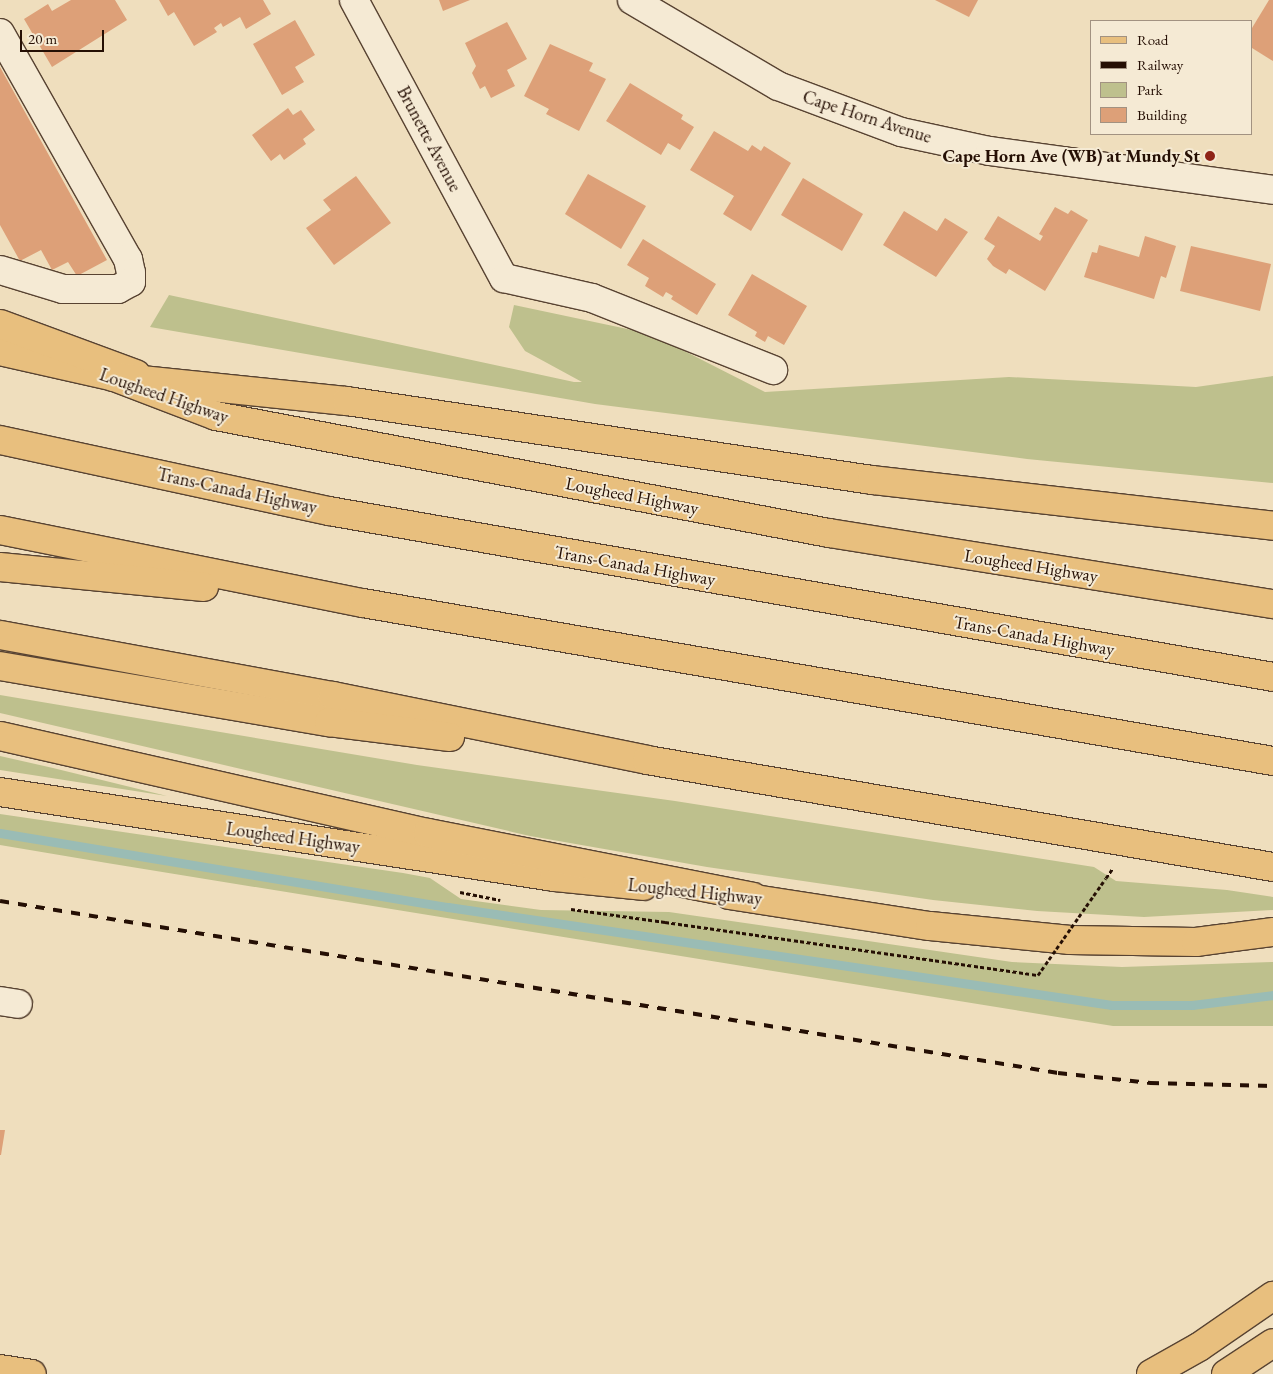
<!DOCTYPE html>
<html>
<head>
<meta charset="utf-8">
<style>
  body { margin:0 }
  #map { position:relative; width:1273px; height:1374px; overflow:hidden; background:#efdebd; font-family:"EB Garamond",serif }
  div>[style] { position:absolute }
  .green>* { inset:0; background:#bec08d }
  .stream>* { height:9px; margin:-4.5px; padding:0 4.5px; transform-origin:4.5px; border-radius:4.5px; background:#9abcb5 }
  .building>* { inset:0; background:#dda078 }
  .path>* { height:3px; margin-top:-1.5px; transform-origin:0; background:repeating-linear-gradient(90deg,#250f04 0 4px,transparent 0 6.5px) }
  .roads { filter:drop-shadow(1px 0 #584332) drop-shadow(-1px 0 #584332) drop-shadow(0 1px #584332) drop-shadow(0 -1px #584332) }
  .minor>* { height:28px; margin:-14px; padding:0 14px; transform-origin:14px; border-radius:14px; background:#f5ead4 }
  .major>* { height:28px; margin:-14px; padding:0 14px; transform-origin:14px; border-radius:14px; background:#e8bf7e }
  .highway>* { height:28px; margin:-14px; padding:0 14px; transform-origin:14px; border-radius:14px; background:#e8bf7e }
  .rail>* { height:4px; margin-top:-2px; transform-origin:0; background:repeating-linear-gradient(90deg,#250f04 0 9px,transparent 0 18px) }
  .path-bridge>* { height:3px; margin-top:-1.5px; transform-origin:0; background:repeating-linear-gradient(90deg,#250f04 0 4px,transparent 0 6.5px) }
  .dots>* { width:14px; height:14px; translate:-50% -50%; box-sizing:border-box; border:2px solid #f5ead4; border-radius:50% }
  span { translate:-50% -50%; white-space:nowrap; text-align:center; line-height:1.15; -webkit-text-stroke:4px #f5ead4; paint-order:stroke }
  .street-label { font-size:18px; color:#250f04 }
  .poi-label { font-size:18px; color:#250f04; font-weight:700 }
  .right { translate:-100% -50%; text-align:right }
  .legend { position:absolute; left:1090px; top:20px; width:162px; height:115px; box-sizing:border-box; background:#f5ead4; border:1px solid #a29281; margin:0; padding:6px 9px; list-style:none; font-size:15px; color:#250f04 }
  .legend li { display:flex; align-items:center; gap:10px; height:25px }
  .legend b { width:25px; border:1px solid #a29281 }
  .scale { position:absolute; left:20px; top:30px; width:84px; height:22px; box-sizing:border-box; border:2px solid #250f04; border-top:0; padding-left:6px; font-size:15px; line-height:18px; white-space:nowrap; color:#250f04; -webkit-text-stroke:4px #f5ead4; paint-order:stroke }
</style>
</head>
<body>
<div id="map">
  <div class="green">
    <i style="clip-path:polygon(169px 295px,574px 382px,582px 382px,525px 351px,509px 327px,514px 305px,651px 334px,765px 392px,1009px 377px,1196px 387px,1273px 376px,1273px 483px,1027px 459px,595px 404px,150px 327px)"></i>
    <i style="clip-path:polygon(0 695px,417px 765px,675px 801px,1094px 867px,1116px 881px,1227px 890px,1273px 897px,1273px 910px,1144px 917px,1037px 911px,933px 900px,707px 867px,530px 836px,0 713px)"></i>
    <i style="clip-path:polygon(0 756px,53px 768px,167px 796px,0 770px)"></i>
    <i style="clip-path:polygon(0 814px,403px 873px,430px 878px,461px 899px,541px 910px,669px 912px,1012px 962px,1122px 967px,1273px 962px,1273px 1026px,1113px 1026px,107px 863px,0 845px)"></i>
  </div>
  <div class="stream">
    <i style="left:0;top:833px;width:454px;rotate:9.4deg"></i>
    <i style="left:448px;top:907px;width:671px;rotate:8.4deg"></i>
    <i style="left:1112px;top:1005px;width:80px"></i>
    <i style="left:1192px;top:1005px;width:82px;rotate:-7deg"></i>
  </div>
  <div class="building">
    <i style="clip-path:polygon(71px 0,115px 0,127px 20px,52px 67px,24px 19px,48px 4px,52px 11px)"></i>
    <i style="clip-path:polygon(159px 0,263px 0,271px 14px,246px 29px,240px 17px,223px 27px,221px 23px,214px 28px,217px 32px,194px 46px,174px 12px,168px 16px)"></i>
    <i style="clip-path:polygon(439px 0,470px 0,443px 11px)"></i>
    <i style="clip-path:polygon(935px 0,978px 0,969px 17px)"></i>
    <i style="clip-path:polygon(1269px 0,1273px 0,1273px 61px,1252px 48px,1252px 28px)"></i>
    <i style="clip-path:polygon(295px 20px,315px 55px,295px 67px,304px 82px,282px 95px,253px 44px)"></i>
    <i style="clip-path:polygon(507px 22px,527px 59px,507px 70px,515px 86px,491px 98px,485px 86px,480px 89px,472px 73px,476px 66px,465px 43px)"></i>
    <i style="clip-path:polygon(550px 44px,593px 63px,589px 71px,606px 79px,579px 131px,546px 114px,549px 109px,524px 96px)"></i>
    <i style="clip-path:polygon(0 67px,107px 260px,77px 276px,68px 262px,52px 270px,41px 250px,20px 261px,0 225px)"></i>
    <i style="clip-path:polygon(630px 83px,683px 115px,681px 119px,694px 127px,680px 150px,668px 143px,661px 155px,606px 121px)"></i>
    <i style="clip-path:polygon(288px 108px,293px 115px,301px 110px,315px 130px,303px 139px,306px 144px,284px 160px,280px 154px,271px 161px,252px 135px)"></i>
    <i style="clip-path:polygon(714px 131px,748px 151px,752px 145px,761px 151px,764px 146px,791px 163px,751px 231px,723px 214px,734px 196px,690px 170px)"></i>
    <i style="clip-path:polygon(588px 174px,646px 206px,621px 249px,565px 214px)"></i>
    <i style="clip-path:polygon(356px 176px,391px 223px,334px 265px,306px 228px,331px 210px,323px 200px)"></i>
    <i style="clip-path:polygon(803px 178px,863px 214px,842px 251px,781px 215px)"></i>
    <i style="clip-path:polygon(1055px 207px,1068px 214px,1071px 210px,1088px 220px,1045px 291px,1009px 269px,1006px 274px,993px 266px,987px 259px,995px 246px,984px 239px,998px 216px,1040px 241px,1043px 236px,1039px 234px)"></i>
    <i style="clip-path:polygon(904px 211px,937px 231px,945px 218px,968px 232px,936px 277px,883px 245px)"></i>
    <i style="clip-path:polygon(1145px 236px,1176px 246px,1166px 278px,1161px 276px,1154px 299px,1084px 277px,1092px 252px,1097px 253px,1099px 245px,1139px 257px)"></i>
    <i style="clip-path:polygon(643px 239px,716px 284px,697px 315px,671px 299px,673px 296px,666px 292px,663px 297px,645px 286px,649px 278px,627px 265px)"></i>
    <i style="clip-path:polygon(1191px 246px,1271px 264px,1260px 311px,1180px 291px)"></i>
    <i style="clip-path:polygon(752px 274px,807px 306px,784px 345px,768px 336px,765px 342px,755px 336px,757px 332px,728px 315px)"></i>
    <i style="clip-path:polygon(0 1130px,5px 1130px,1px 1155px,0 1155px)"></i>
  </div>
  <div class="path">
    <i style="left:1106px;top:878px;width:12px;rotate:-55deg"></i>
    <i style="left:460px;top:892px;width:41px;rotate:11.3deg"></i>
    <i style="left:571px;top:909px;width:95px;rotate:7.9deg"></i>
  </div>
  <div class="roads">
    <div class="minor">
      <i style="left:354px;top:0;width:316px;rotate:61.7deg"></i>
      <i style="left:504px;top:278px;width:90px;rotate:12.8deg"></i>
      <i style="left:592px;top:298px;width:195px;rotate:21.7deg"></i>
      <i style="left:632px;top:0;width:169px;rotate:30.5deg"></i>
      <i style="left:778px;top:86px;width:131px;rotate:20.5deg"></i>
      <i style="left:901px;top:132px;width:91px;rotate:12.1deg"></i>
      <i style="left:990px;top:151px;width:286px;rotate:7.8deg"></i>
      <i style="left:0;top:33px;width:260px;rotate:60.5deg"></i>
      <i style="left:128px;top:259px;width:14px;rotate:78deg"></i>
      <i style="left:131px;top:273px;width:9px;rotate:90deg"></i>
      <i style="left:131px;top:282px;width:15px;rotate:152deg"></i>
      <i style="left:118px;top:289px;width:55px;rotate:180deg"></i>
      <i style="left:63px;top:289px;width:66px;rotate:-163.2deg"></i>
      <i style="left:0;top:1001px;width:18px;rotate:9deg"></i>
    </div>
    <div class="major">
      <i style="left:0;top:351px;width:117px;rotate:12.8deg"></i>
      <i style="left:114px;top:377px;width:109px;rotate:20.9deg"></i>
      <i style="left:216px;top:416px;width:624px;rotate:10.81deg"></i>
      <i style="left:829px;top:533px;width:450px;rotate:9.1deg"></i>
      <i style="left:0;top:792px;width:560px;rotate:8.72deg"></i>
      <i style="left:554px;top:877px;width:90px;rotate:5.7deg"></i>
      <i style="left:729px;top:895px;width:203px;rotate:8.8deg"></i>
      <i style="left:930px;top:926px;width:141px;rotate:5.7deg"></i>
      <i style="left:1070px;top:940px;width:126px;rotate:0.9deg"></i>
      <i style="left:1196px;top:942px;width:78px;rotate:-7.4deg"></i>
      <i style="left:0;top:1369px;width:32px;rotate:9deg"></i>
      <i style="left:1151px;top:1374px;width:55px;rotate:-29.4deg"></i>
      <i style="left:1199px;top:1347px;width:90px;rotate:-34.6deg"></i>
      <i style="left:1226px;top:1374px;width:56px;rotate:-33.4deg"></i>
    </div>
    <div class="highway">
      <i style="left:0;top:324px;width:145px;rotate:20.2deg"></i>
      <i style="left:114px;top:377px;width:234px;rotate:5.9deg"></i>
      <i style="left:347px;top:401px;width:531px;rotate:8.56deg"></i>
      <i style="left:872px;top:480px;width:404px;rotate:6.5deg"></i>
      <i style="left:0;top:440px;width:337px;rotate:12.2deg"></i>
      <i style="left:329px;top:511px;width:958px;rotate:9.97deg"></i>
      <i style="left:0;top:530px;width:370px;rotate:11.4deg"></i>
      <i style="left:363px;top:603px;width:924px;rotate:9.85deg"></i>
      <i style="left:0;top:567px;width:205px;rotate:5.6deg"></i>
      <i style="left:0;top:635px;width:339px;rotate:10.4deg"></i>
      <i style="left:333px;top:696px;width:320px;rotate:11.5deg"></i>
      <i style="left:647px;top:760px;width:635px;rotate:9.7deg"></i>
      <i style="left:0;top:666px;width:334px;rotate:9.7deg"></i>
      <i style="left:329px;top:722px;width:122px;rotate:7.1deg"></i>
      <i style="left:0;top:736px;width:439px;rotate:12.8deg"></i>
      <i style="left:428px;top:833px;width:331px;rotate:11.1deg"></i>
    </div>
  </div>
  <div class="rail">
    <i style="left:0;top:901px;width:1072px;rotate:9.23deg"></i>
    <i style="left:1058px;top:1073px;width:93px;rotate:6.2deg"></i>
    <i style="left:1150px;top:1083px;width:123px;rotate:1.4deg"></i>
  </div>
  <div class="path-bridge">
    <i style="left:665px;top:922px;width:377px;rotate:8.1deg"></i>
    <i style="left:1038px;top:975px;width:118px;rotate:-55deg"></i>
  </div>
  <div class="dots">
    <i style="left:1210px;top:156px;background:#8f2418"></i>
  </div>
  <div class="street-label">
    <span style="left:867px;top:117px;rotate:18deg">Cape Horn Avenue</span>
    <span style="left:429px;top:139px;rotate:62deg">Brunette Avenue</span>
    <span style="left:164px;top:396px;rotate:19deg">Lougheed Highway</span>
    <span style="left:237px;top:491px;rotate:12deg">Trans-Canada Highway</span>
    <span style="left:632px;top:496px;rotate:11deg">Lougheed Highway</span>
    <span style="left:635px;top:566px;rotate:10deg">Trans-Canada Highway</span>
    <span style="left:1031px;top:566px;rotate:9deg">Lougheed Highway</span>
    <span style="left:1034px;top:636px;rotate:10deg">Trans-Canada Highway</span>
    <span style="left:293px;top:838px;rotate:8deg">Lougheed Highway</span>
    <span style="left:695px;top:892px;rotate:6deg">Lougheed Highway</span>
  </div>
  <div class="poi-label">
    <span class="right" style="left:1200px;top:156px">Cape Horn Ave (WB) at Mundy St</span>
  </div>
  <ul class="legend">
  <li><b style="height:6px;background:#e8bf7e"></b>Road</li>
  <li><b style="height:6px;background:#250f04"></b>Railway</li>
  <li><b style="height:14px;background:#bec08d"></b>Park</li>
  <li><b style="height:14px;background:#dda078"></b>Building</li>
  </ul>
  <div class="scale">20 m</div>
</div>
</body>
</html>
